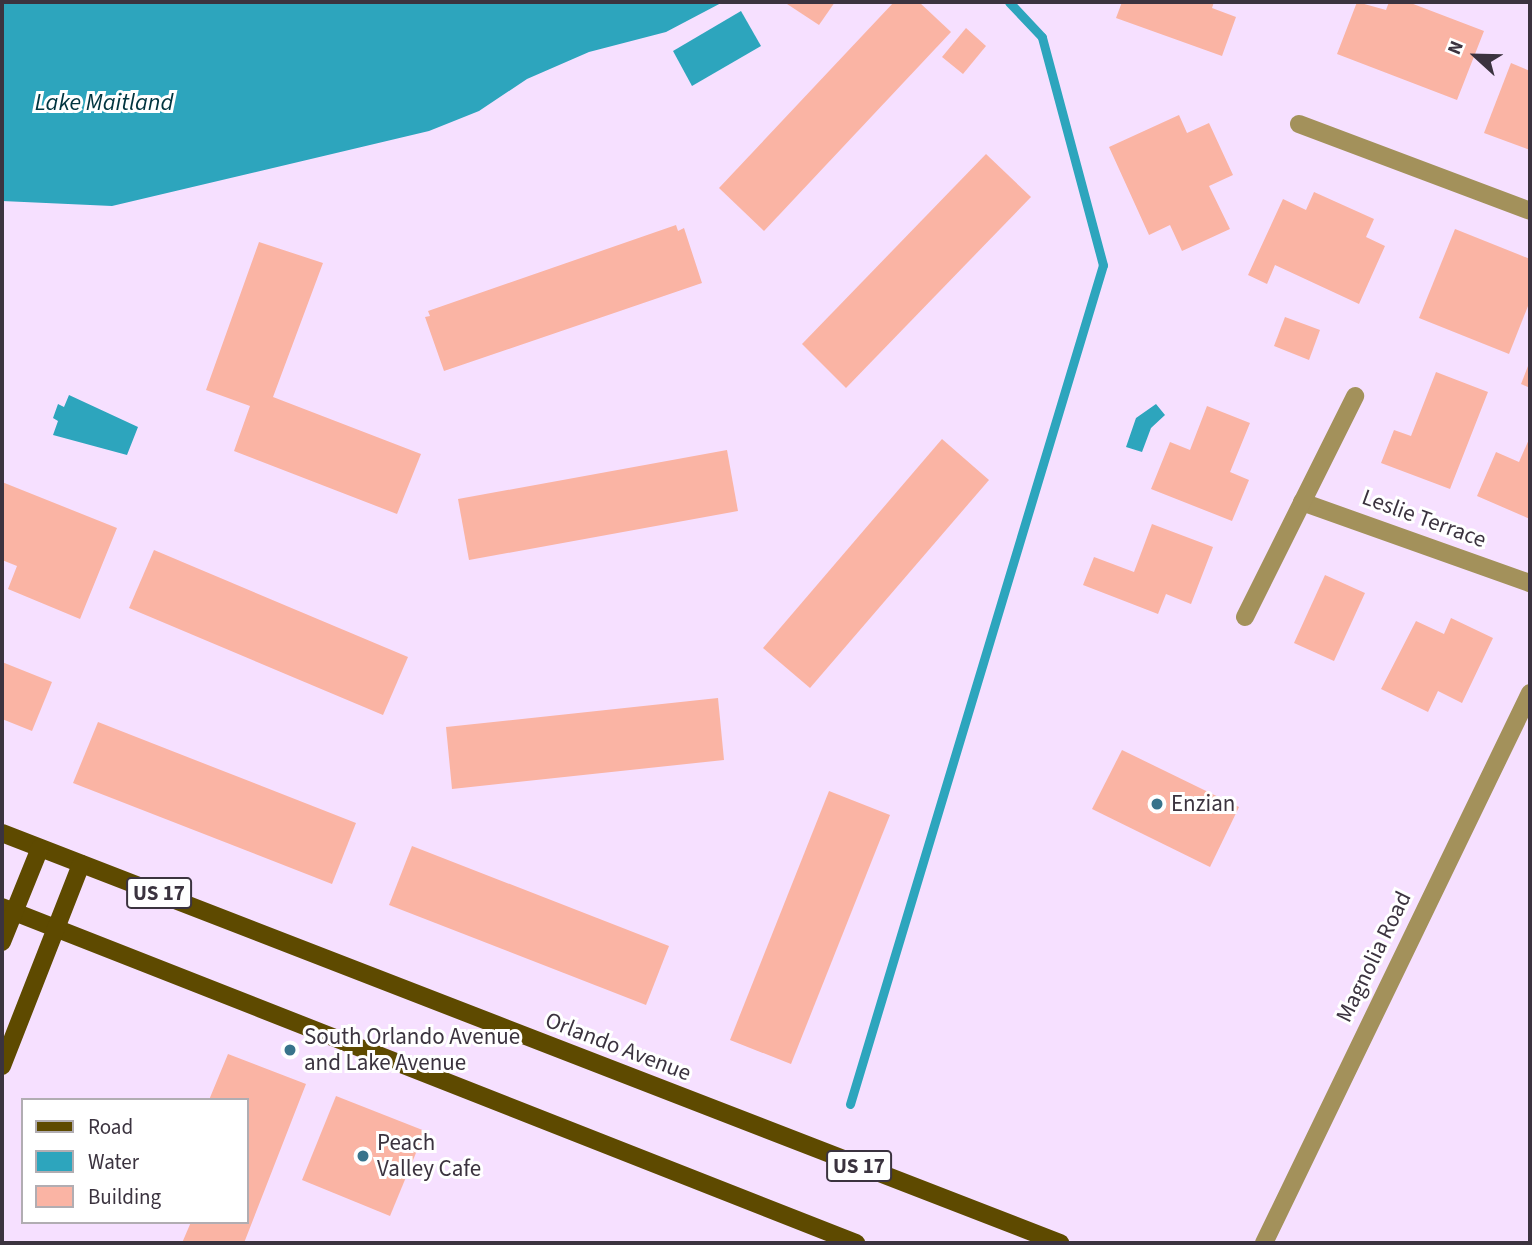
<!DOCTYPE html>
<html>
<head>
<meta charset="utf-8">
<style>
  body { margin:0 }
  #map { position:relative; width:1532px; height:1245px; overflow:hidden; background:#f6e0ff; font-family:"Source Sans 3",sans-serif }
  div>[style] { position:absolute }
  .water>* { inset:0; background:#2da5bd }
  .stream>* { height:9px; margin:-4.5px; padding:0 4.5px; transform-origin:4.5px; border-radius:4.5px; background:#2da5bd }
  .building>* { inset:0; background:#fab4a4 }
  .minor>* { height:18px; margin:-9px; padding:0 9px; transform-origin:9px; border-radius:9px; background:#a3915b }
  .major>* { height:18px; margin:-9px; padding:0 9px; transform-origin:9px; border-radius:9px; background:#5e4a00 }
  .dots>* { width:19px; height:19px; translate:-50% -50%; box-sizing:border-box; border:4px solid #fff; border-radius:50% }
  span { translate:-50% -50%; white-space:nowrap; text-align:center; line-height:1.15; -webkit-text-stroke:6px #fff; paint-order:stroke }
  .shield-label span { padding:2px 5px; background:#fff; border:2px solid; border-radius:5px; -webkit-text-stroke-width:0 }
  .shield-label { font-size:21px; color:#3b333f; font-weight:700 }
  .street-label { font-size:23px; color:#3b333f }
  .poi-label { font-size:23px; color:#3b333f }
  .left { translate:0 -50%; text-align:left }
  .water-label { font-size:24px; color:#00343f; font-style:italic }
  .frame { position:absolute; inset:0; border:4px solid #3b333f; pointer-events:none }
  .legend { position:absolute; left:21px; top:1098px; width:228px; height:126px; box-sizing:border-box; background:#fff; border:2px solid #b1adb2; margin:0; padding:9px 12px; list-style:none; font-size:21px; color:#3b333f }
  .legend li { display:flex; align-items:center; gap:14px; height:35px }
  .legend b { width:35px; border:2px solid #b1adb2 }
  .north { position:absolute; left:1441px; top:21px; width:70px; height:70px; -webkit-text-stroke:5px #fff; paint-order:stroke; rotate:292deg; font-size:19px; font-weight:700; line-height:28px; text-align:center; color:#3b333f }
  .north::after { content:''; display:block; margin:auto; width:24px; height:32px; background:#3b333f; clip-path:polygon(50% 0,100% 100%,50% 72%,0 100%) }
</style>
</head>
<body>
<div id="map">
  <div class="water">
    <i style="clip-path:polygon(2px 2px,723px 2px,666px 32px,589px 52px,527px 79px,479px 111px,429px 131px,112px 206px,2px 201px)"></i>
    <i style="clip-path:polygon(741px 11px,761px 46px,692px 86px,673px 51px)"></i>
    <i style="clip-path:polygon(69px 395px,138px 427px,127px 455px,53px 435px,58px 421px,53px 418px,58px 404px,64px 407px)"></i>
    <i style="clip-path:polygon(1156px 404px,1165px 415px,1151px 428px,1142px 452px,1126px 447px,1136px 418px)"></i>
  </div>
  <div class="stream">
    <i style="left:850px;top:1104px;width:876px;rotate:-73.22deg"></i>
    <i style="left:1103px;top:265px;width:236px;rotate:-105deg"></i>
    <i style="left:1042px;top:37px;width:48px;rotate:-133.3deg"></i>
  </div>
  <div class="building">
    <i style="clip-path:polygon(784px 2px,835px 2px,819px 25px)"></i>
    <i style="clip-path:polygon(894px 2px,919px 2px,951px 32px,764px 231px,719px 188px)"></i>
    <i style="clip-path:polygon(1122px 2px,1214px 2px,1212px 8px,1236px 17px,1222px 56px,1116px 18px)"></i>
    <i style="clip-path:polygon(1357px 2px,1386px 10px,1389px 2px,1408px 2px,1484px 31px,1457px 100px,1337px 54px)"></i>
    <i style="clip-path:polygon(966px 28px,986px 46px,963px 74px,942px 57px)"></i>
    <i style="clip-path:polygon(1511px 63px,1530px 71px,1530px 150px,1484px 133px)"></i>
    <i style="clip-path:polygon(1179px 115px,1187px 133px,1209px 123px,1233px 175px,1209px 186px,1230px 229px,1182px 251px,1170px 225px,1149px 235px,1109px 147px)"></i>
    <i style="clip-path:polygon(986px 154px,1031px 197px,846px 388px,802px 344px)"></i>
    <i style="clip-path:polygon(1314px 192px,1374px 219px,1366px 237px,1385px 246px,1359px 304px,1275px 265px,1267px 284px,1248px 275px,1283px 199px,1306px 210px)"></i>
    <i style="clip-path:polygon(676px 225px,678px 231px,684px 228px,702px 283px,444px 371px,425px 317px,430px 316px,428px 311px)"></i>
    <i style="clip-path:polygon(1455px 229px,1530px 259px,1530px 301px,1509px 354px,1419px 318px)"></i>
    <i style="clip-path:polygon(259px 242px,323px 263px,273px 397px,421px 454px,397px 514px,234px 451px,250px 406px,206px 390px)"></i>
    <i style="clip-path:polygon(1285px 317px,1320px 330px,1309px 360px,1274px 346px)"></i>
    <i style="clip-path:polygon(1530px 361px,1530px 388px,1521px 384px)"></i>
    <i style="clip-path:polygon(1436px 372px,1488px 392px,1450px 489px,1381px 463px,1394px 430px,1411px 436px)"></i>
    <i style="clip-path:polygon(1207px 406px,1250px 423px,1230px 472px,1249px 480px,1232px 521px,1151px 489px,1170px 442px,1190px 450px)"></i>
    <i style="clip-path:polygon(1530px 437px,1530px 519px,1477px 496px,1496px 452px,1519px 462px)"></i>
    <i style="clip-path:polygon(942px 439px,989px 480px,810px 688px,763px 648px)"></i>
    <i style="clip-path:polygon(727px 450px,738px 511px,469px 560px,458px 499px)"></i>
    <i style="clip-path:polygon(2px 482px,117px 528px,80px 619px,8px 589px,17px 566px,2px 560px)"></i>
    <i style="clip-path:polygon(1152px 524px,1213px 547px,1191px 604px,1166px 594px,1158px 614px,1083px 585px,1094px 557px,1134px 572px)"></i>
    <i style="clip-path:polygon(154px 550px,408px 657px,383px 715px,129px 608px)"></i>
    <i style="clip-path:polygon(1325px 575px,1365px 593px,1334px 661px,1294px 643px)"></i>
    <i style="clip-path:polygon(1451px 618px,1493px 638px,1462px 703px,1438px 691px,1428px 712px,1381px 689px,1416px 621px,1444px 634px)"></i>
    <i style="clip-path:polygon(2px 662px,52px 682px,32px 731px,2px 719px)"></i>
    <i style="clip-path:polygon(718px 698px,724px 760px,452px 789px,446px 727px)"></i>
    <i style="clip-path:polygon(98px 722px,356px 823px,332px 884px,73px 783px)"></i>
    <i style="clip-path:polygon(1122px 750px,1239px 807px,1210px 867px,1092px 809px)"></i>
    <i style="clip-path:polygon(829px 791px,890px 815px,791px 1064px,730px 1040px)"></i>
    <i style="clip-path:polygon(412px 846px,669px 946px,646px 1005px,389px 905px)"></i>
    <i style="clip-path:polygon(228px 1054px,306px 1084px,244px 1243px,182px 1243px,191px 1222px,247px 1222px,247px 1100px,209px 1100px)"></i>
    <i style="clip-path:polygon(336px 1096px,425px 1131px,390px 1216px,302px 1180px)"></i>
  </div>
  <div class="minor">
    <i style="left:1299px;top:124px;width:247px;rotate:20.6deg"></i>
    <i style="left:1302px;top:502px;width:242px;rotate:19.6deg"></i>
    <i style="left:1245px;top:617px;width:247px;rotate:-63.5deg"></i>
    <i style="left:1264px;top:1243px;width:611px;rotate:-64.19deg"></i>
  </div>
  <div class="major">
    <i style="left:2px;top:833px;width:1135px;rotate:21.18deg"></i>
    <i style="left:2px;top:907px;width:918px;rotate:21.48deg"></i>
    <i style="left:2px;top:942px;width:101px;rotate:-68deg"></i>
    <i style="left:2px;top:1066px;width:217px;rotate:-68.6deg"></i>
  </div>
  <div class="dots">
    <i style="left:1157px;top:804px;background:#38738b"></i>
    <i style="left:290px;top:1050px;background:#38738b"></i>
    <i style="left:363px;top:1156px;background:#38738b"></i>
  </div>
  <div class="shield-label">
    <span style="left:159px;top:893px">US 17</span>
    <span style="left:859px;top:1166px">US 17</span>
  </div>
  <div class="street-label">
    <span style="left:1424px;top:519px;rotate:20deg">Leslie Terrace</span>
    <span style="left:1374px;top:957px;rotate:-64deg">Magnolia Road</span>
    <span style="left:618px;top:1047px;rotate:21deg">Orlando Avenue</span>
  </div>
  <div class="poi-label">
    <span class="left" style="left:1171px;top:804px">Enzian</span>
    <span class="left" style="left:304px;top:1050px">South Orlando Avenue<br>and Lake Avenue</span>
    <span class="left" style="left:377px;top:1156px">Peach<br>Valley Cafe</span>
  </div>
  <div class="water-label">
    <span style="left:104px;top:103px">Lake Maitland</span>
  </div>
  <div class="frame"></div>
  <ul class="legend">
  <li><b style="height:9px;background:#5e4a00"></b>Road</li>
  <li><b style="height:19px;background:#2da5bd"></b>Water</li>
  <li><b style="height:19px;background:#fab4a4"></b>Building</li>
  </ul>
  <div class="north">N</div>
</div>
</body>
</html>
